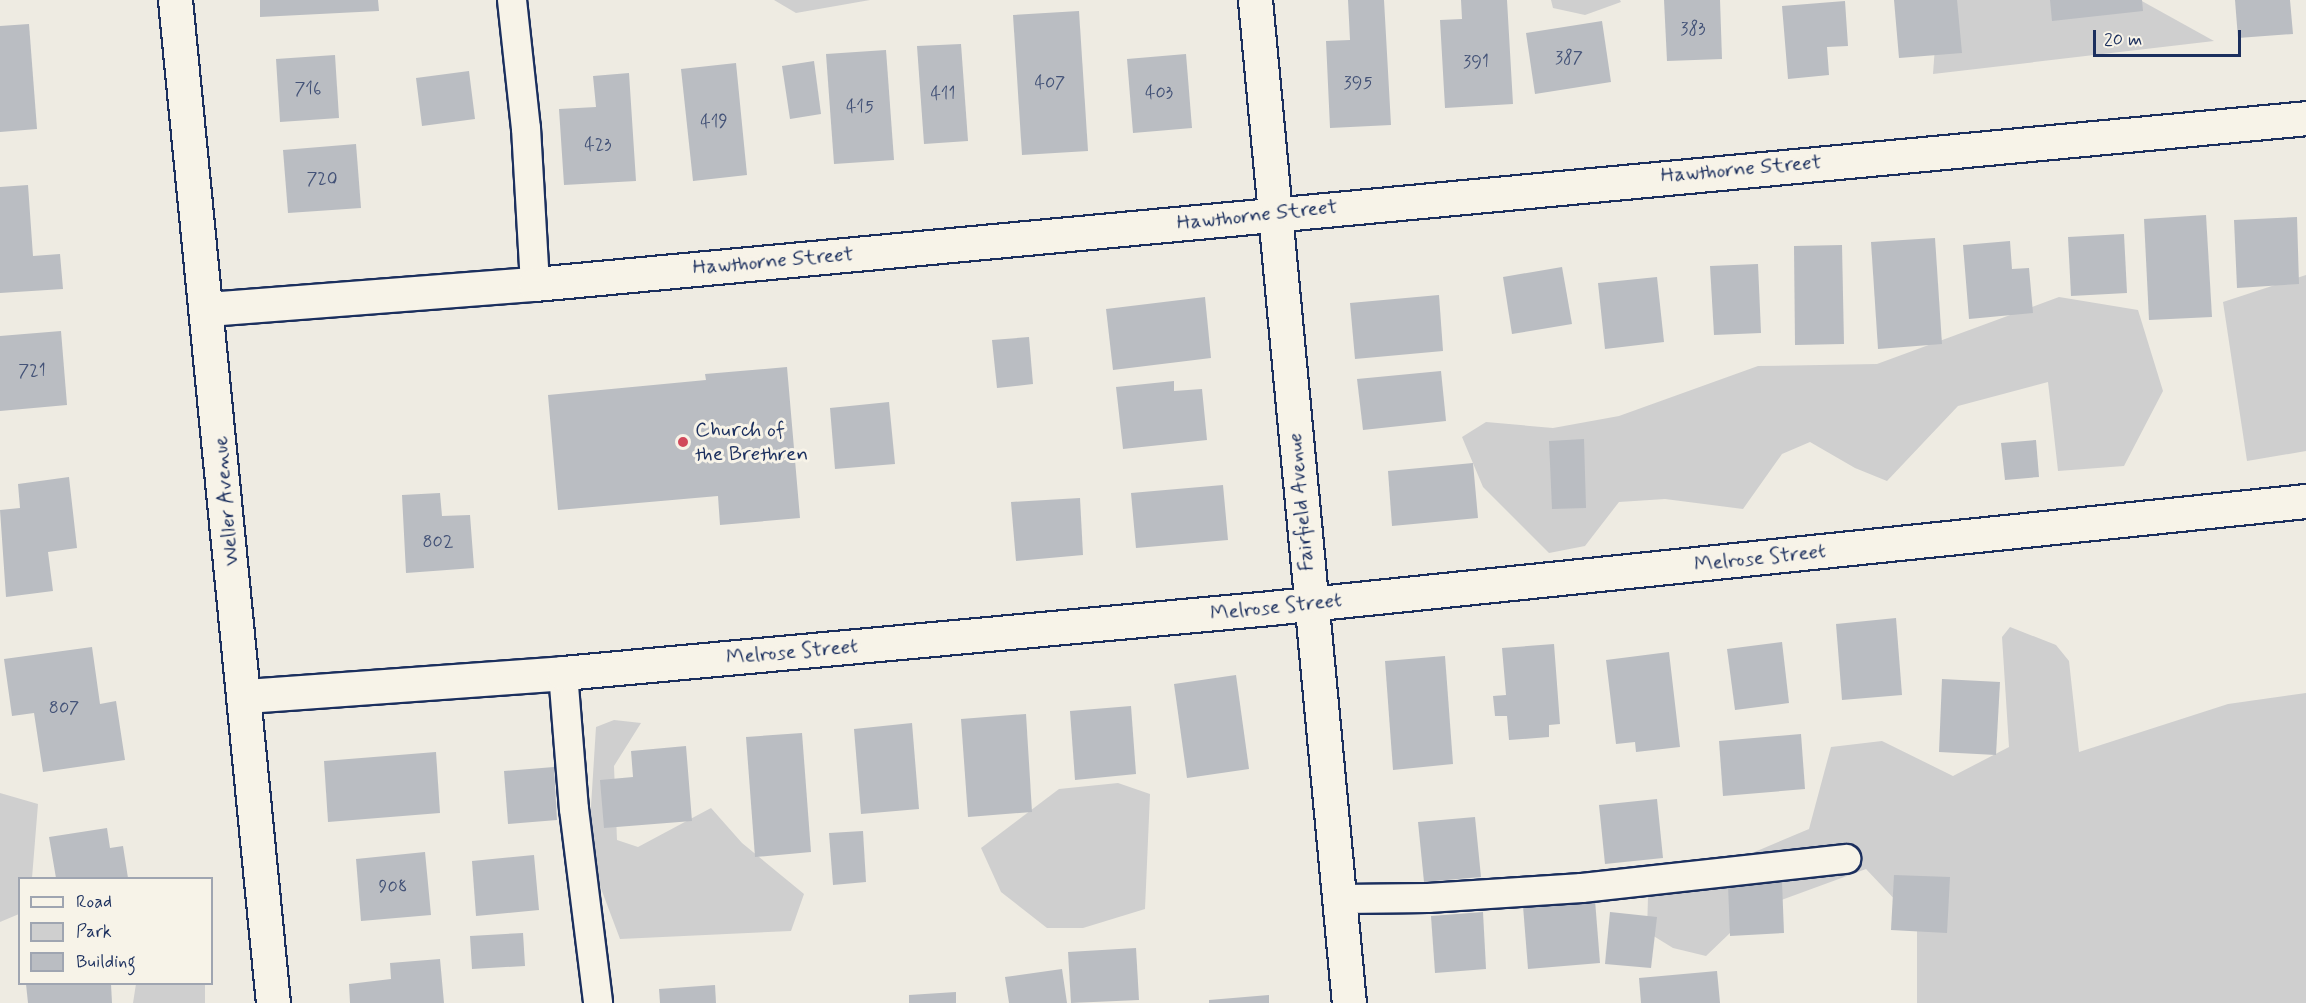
<!DOCTYPE html>
<html>
<head>
<meta charset="utf-8">
<style>
  body { margin:0 }
  #map { position:relative; width:2306px; height:1003px; overflow:hidden; background:#eeebe2; font-family:Mynerve,sans-serif }
  div>[style] { position:absolute }
  .green>* { inset:0; background:#cfcfcf }
  .building>* { inset:0; background:#babdc2 }
  .roads { filter:drop-shadow(2px 0 #1b2f5e) drop-shadow(-2px 0 #1b2f5e) drop-shadow(0 2px #1b2f5e) drop-shadow(0 -2px #1b2f5e) }
  .service>* { height:28px; margin:-14px; padding:0 14px; transform-origin:14px; border-radius:14px; background:#f7f3e8 }
  .minor>* { height:33px; margin:-16.5px; padding:0 16.5px; transform-origin:16.5px; border-radius:16.5px; background:#f7f3e8 }
  .tertiary>* { height:33px; margin:-16.5px; padding:0 16.5px; transform-origin:16.5px; border-radius:16.5px; background:#f7f3e8 }
  .dots>* { width:16px; height:16px; translate:-50% -50%; box-sizing:border-box; border:3px solid #f7f3e8; border-radius:50% }
  span { translate:-50% -50%; white-space:nowrap; text-align:center; line-height:1.15; -webkit-text-stroke:6px #f7f3e8; paint-order:stroke }
  .number-label { font-size:18px; color:#435277 }
  .number-label span { -webkit-text-stroke-width:0 }
  .street-label { font-size:21px; color:#1b2f5e }
  .poi-label { font-size:21px; color:#1b2f5e }
  .left { translate:0 -50%; text-align:left }
  .legend { position:absolute; left:18px; top:877px; width:195px; height:108px; box-sizing:border-box; background:#f7f3e8; border:2px solid #9fa5b1; margin:0; padding:8px 10px; list-style:none; font-size:18px; color:#1b2f5e }
  .legend li { display:flex; align-items:center; gap:12px; height:30px }
  .legend b { width:30px; border:2px solid #9fa5b1 }
  .scale { position:absolute; left:2093px; top:30px; width:148px; height:27px; box-sizing:border-box; border:3px solid #1b2f5e; border-top:0; padding-left:8px; font-size:18px; line-height:21px; white-space:nowrap; color:#1b2f5e; -webkit-text-stroke:4px #f7f3e8; paint-order:stroke }
</style>
</head>
<body>
<div id="map">
  <div class="green">
    <i style="clip-path:polygon(774px 0,870px 0,796px 13px)"></i>
    <i style="clip-path:polygon(1551px 0,1620px 0,1621px 2px,1585px 15px,1553px 8px)"></i>
    <i style="clip-path:polygon(1954px 0,2140px 0,2214px 41px,1933px 74px,1937px 19px)"></i>
    <i style="clip-path:polygon(2306px 275px,2306px 451px,2247px 461px,2223px 302px)"></i>
    <i style="clip-path:polygon(2059px 297px,2138px 310px,2163px 391px,2124px 466px,2058px 471px,2048px 382px,1958px 406px,1887px 481px,1855px 468px,1810px 442px,1782px 454px,1743px 509px,1665px 499px,1619px 502px,1585px 546px,1549px 553px,1483px 487px,1462px 437px,1486px 422px,1553px 428px,1619px 416px,1758px 366px,1877px 364px)"></i>
    <i style="clip-path:polygon(2010px 627px,2056px 645px,2069px 661px,2079px 752px,2228px 704px,2306px 693px,2306px 1003px,1917px 1003px,1917px 923px,1866px 869px,1754px 910px,1706px 956px,1673px 948px,1647px 932px,1648px 897px,1809px 829px,1831px 747px,1882px 741px,1953px 776px,2009px 747px,2002px 637px)"></i>
    <i style="clip-path:polygon(614px 720px,641px 723px,614px 766px,617px 840px,638px 847px,711px 808px,742px 843px,804px 894px,791px 931px,620px 939px,588px 854px,596px 727px)"></i>
    <i style="clip-path:polygon(1118px 783px,1150px 794px,1145px 909px,1083px 928px,1047px 928px,1001px 892px,981px 848px,1059px 789px)"></i>
    <i style="clip-path:polygon(0 793px,38px 804px,32px 878px,20px 878px,19px 914px,0 922px)"></i>
    <i style="clip-path:polygon(136px 984px,205px 984px,205px 1003px,133px 1003px)"></i>
  </div>
  <div class="building">
    <i style="clip-path:polygon(260px 0,378px 0,379px 11px,260px 17px)"></i>
    <i style="clip-path:polygon(1348px 0,1384px 0,1391px 125px,1330px 128px,1326px 41px,1350px 40px)"></i>
    <i style="clip-path:polygon(1461px 0,1507px 0,1513px 104px,1445px 108px,1440px 20px,1462px 19px)"></i>
    <i style="clip-path:polygon(1664px 0,1720px 0,1722px 59px,1667px 61px)"></i>
    <i style="clip-path:polygon(1894px 0,1957px 0,1962px 53px,1899px 58px)"></i>
    <i style="clip-path:polygon(2050px 0,2142px 0,2143px 11px,2052px 21px)"></i>
    <i style="clip-path:polygon(2235px 0,2290px 0,2293px 34px,2238px 38px)"></i>
    <i style="clip-path:polygon(1845px 1px,1848px 46px,1827px 47px,1829px 75px,1788px 79px,1782px 6px)"></i>
    <i style="clip-path:polygon(1079px 11px,1088px 151px,1022px 155px,1013px 15px)"></i>
    <i style="clip-path:polygon(1602px 21px,1611px 82px,1535px 94px,1526px 33px)"></i>
    <i style="clip-path:polygon(29px 24px,37px 129px,0 132px,0 26px)"></i>
    <i style="clip-path:polygon(961px 44px,968px 141px,924px 144px,917px 46px)"></i>
    <i style="clip-path:polygon(886px 50px,894px 160px,834px 164px,826px 54px)"></i>
    <i style="clip-path:polygon(1186px 54px,1192px 128px,1133px 133px,1127px 59px)"></i>
    <i style="clip-path:polygon(335px 55px,339px 118px,280px 122px,276px 59px)"></i>
    <i style="clip-path:polygon(814px 61px,821px 114px,790px 119px,782px 66px)"></i>
    <i style="clip-path:polygon(736px 63px,747px 175px,693px 181px,681px 69px)"></i>
    <i style="clip-path:polygon(469px 71px,475px 119px,422px 126px,416px 78px)"></i>
    <i style="clip-path:polygon(629px 73px,636px 181px,564px 185px,559px 109px,596px 107px,593px 76px)"></i>
    <i style="clip-path:polygon(356px 144px,361px 208px,288px 213px,283px 150px)"></i>
    <i style="clip-path:polygon(28px 185px,33px 256px,60px 254px,63px 289px,0 293px,0 187px)"></i>
    <i style="clip-path:polygon(2206px 215px,2212px 317px,2149px 320px,2144px 219px)"></i>
    <i style="clip-path:polygon(2297px 217px,2299px 284px,2237px 288px,2234px 220px)"></i>
    <i style="clip-path:polygon(2124px 234px,2127px 293px,2071px 296px,2068px 237px)"></i>
    <i style="clip-path:polygon(1935px 238px,1942px 344px,1878px 349px,1871px 242px)"></i>
    <i style="clip-path:polygon(2010px 241px,2012px 269px,2029px 268px,2033px 313px,1969px 319px,1963px 245px)"></i>
    <i style="clip-path:polygon(1842px 245px,1844px 344px,1795px 345px,1794px 246px)"></i>
    <i style="clip-path:polygon(1758px 264px,1761px 333px,1714px 335px,1710px 266px)"></i>
    <i style="clip-path:polygon(1562px 267px,1572px 324px,1512px 334px,1503px 277px)"></i>
    <i style="clip-path:polygon(1657px 277px,1664px 342px,1605px 349px,1598px 283px)"></i>
    <i style="clip-path:polygon(1439px 295px,1443px 351px,1355px 359px,1350px 303px)"></i>
    <i style="clip-path:polygon(1205px 297px,1211px 358px,1113px 370px,1106px 309px)"></i>
    <i style="clip-path:polygon(61px 331px,67px 405px,0 411px,0 336px)"></i>
    <i style="clip-path:polygon(1029px 337px,1033px 384px,997px 388px,992px 340px)"></i>
    <i style="clip-path:polygon(787px 367px,800px 518px,720px 525px,718px 496px,558px 510px,548px 395px,706px 380px,705px 374px)"></i>
    <i style="clip-path:polygon(1441px 371px,1446px 421px,1363px 430px,1357px 379px)"></i>
    <i style="clip-path:polygon(1174px 381px,1174px 391px,1202px 389px,1207px 440px,1123px 449px,1116px 387px)"></i>
    <i style="clip-path:polygon(889px 402px,895px 464px,835px 469px,830px 408px)"></i>
    <i style="clip-path:polygon(1584px 439px,1586px 508px,1552px 509px,1549px 441px)"></i>
    <i style="clip-path:polygon(2036px 440px,2039px 477px,2005px 480px,2001px 443px)"></i>
    <i style="clip-path:polygon(1473px 463px,1478px 518px,1392px 526px,1388px 471px)"></i>
    <i style="clip-path:polygon(69px 477px,77px 548px,48px 552px,53px 591px,6px 597px,0 510px,20px 508px,18px 484px)"></i>
    <i style="clip-path:polygon(1223px 485px,1228px 540px,1136px 548px,1131px 493px)"></i>
    <i style="clip-path:polygon(440px 493px,442px 516px,470px 515px,474px 568px,406px 573px,402px 495px)"></i>
    <i style="clip-path:polygon(1080px 498px,1083px 555px,1016px 561px,1011px 502px)"></i>
    <i style="clip-path:polygon(1896px 618px,1902px 695px,1842px 700px,1836px 624px)"></i>
    <i style="clip-path:polygon(1782px 642px,1789px 703px,1735px 710px,1727px 649px)"></i>
    <i style="clip-path:polygon(1554px 644px,1560px 724px,1549px 725px,1549px 737px,1509px 740px,1507px 716px,1495px 716px,1493px 696px,1506px 695px,1502px 648px)"></i>
    <i style="clip-path:polygon(92px 647px,100px 704px,116px 701px,125px 760px,43px 772px,34px 713px,12px 716px,4px 659px)"></i>
    <i style="clip-path:polygon(1669px 652px,1680px 747px,1636px 752px,1635px 742px,1616px 744px,1606px 660px)"></i>
    <i style="clip-path:polygon(1445px 656px,1453px 764px,1393px 770px,1385px 661px)"></i>
    <i style="clip-path:polygon(1236px 675px,1249px 769px,1187px 778px,1174px 684px)"></i>
    <i style="clip-path:polygon(1942px 679px,2000px 682px,1996px 755px,1939px 752px)"></i>
    <i style="clip-path:polygon(1131px 706px,1136px 774px,1075px 780px,1070px 711px)"></i>
    <i style="clip-path:polygon(1026px 714px,1032px 812px,968px 817px,961px 719px)"></i>
    <i style="clip-path:polygon(912px 723px,919px 809px,861px 814px,854px 729px)"></i>
    <i style="clip-path:polygon(802px 733px,811px 852px,755px 857px,746px 737px)"></i>
    <i style="clip-path:polygon(1801px 734px,1805px 789px,1723px 796px,1719px 741px)"></i>
    <i style="clip-path:polygon(686px 746px,692px 821px,604px 828px,600px 780px,633px 777px,631px 751px)"></i>
    <i style="clip-path:polygon(436px 752px,440px 813px,328px 822px,324px 761px)"></i>
    <i style="clip-path:polygon(554px 767px,557px 820px,508px 824px,504px 771px)"></i>
    <i style="clip-path:polygon(1657px 799px,1663px 858px,1605px 864px,1599px 805px)"></i>
    <i style="clip-path:polygon(1475px 817px,1481px 877px,1424px 882px,1418px 822px)"></i>
    <i style="clip-path:polygon(107px 828px,110px 848px,123px 846px,128px 878px,56px 878px,49px 837px)"></i>
    <i style="clip-path:polygon(863px 831px,866px 882px,833px 885px,829px 833px)"></i>
    <i style="clip-path:polygon(425px 852px,431px 915px,361px 921px,356px 859px)"></i>
    <i style="clip-path:polygon(534px 855px,539px 910px,476px 916px,472px 861px)"></i>
    <i style="clip-path:polygon(1894px 875px,1950px 877px,1947px 933px,1891px 930px)"></i>
    <i style="clip-path:polygon(1782px 882px,1784px 933px,1730px 936px,1728px 885px)"></i>
    <i style="clip-path:polygon(1595px 900px,1600px 963px,1528px 969px,1523px 906px)"></i>
    <i style="clip-path:polygon(1483px 912px,1486px 969px,1435px 973px,1431px 916px)"></i>
    <i style="clip-path:polygon(1610px 912px,1657px 917px,1651px 968px,1605px 964px)"></i>
    <i style="clip-path:polygon(523px 933px,525px 966px,472px 969px,470px 936px)"></i>
    <i style="clip-path:polygon(1136px 948px,1139px 1000px,1071px 1003px,1068px 952px)"></i>
    <i style="clip-path:polygon(440px 959px,444px 1003px,350px 1003px,349px 984px,391px 979px,390px 963px)"></i>
    <i style="clip-path:polygon(1062px 969px,1067px 1003px,1009px 1003px,1005px 977px)"></i>
    <i style="clip-path:polygon(1717px 971px,1720px 1003px,1641px 1003px,1639px 978px)"></i>
    <i style="clip-path:polygon(26px 984px,111px 984px,112px 1003px,28px 1003px)"></i>
    <i style="clip-path:polygon(715px 985px,716px 1003px,660px 1003px,659px 989px)"></i>
    <i style="clip-path:polygon(956px 992px,956px 1003px,909px 1003px,909px 995px)"></i>
    <i style="clip-path:polygon(1269px 995px,1269px 1003px,1209px 1003px,1209px 1000px)"></i>
  </div>
  <div class="roads">
    <div class="service">
      <i style="left:512px;top:0;width:129px;rotate:83.8deg"></i>
      <i style="left:526px;top:128px;width:156px;rotate:86.7deg"></i>
      <i style="left:563px;top:673px;width:136px;rotate:85.4deg"></i>
      <i style="left:574px;top:809px;width:195px;rotate:82.9deg"></i>
      <i style="left:1343px;top:899px;width:85px;rotate:-0.7deg"></i>
      <i style="left:1428px;top:898px;width:154px;rotate:-3.7deg"></i>
      <i style="left:1582px;top:888px;width:266px;rotate:-6.3deg"></i>
    </div>
    <div class="minor">
      <i style="left:1255px;top:0;width:1007px;rotate:84.65deg"></i>
      <i style="left:208px;top:309px;width:328px;rotate:-4.4deg"></i>
      <i style="left:535px;top:284px;width:1779px;rotate:-5.35deg"></i>
      <i style="left:245px;top:696px;width:319px;rotate:-4.1deg"></i>
      <i style="left:563px;top:673px;width:710px;rotate:-5.25deg"></i>
      <i style="left:1270px;top:608px;width:1042px;rotate:-5.9deg"></i>
    </div>
    <div class="tertiary">
      <i style="left:175px;top:0;width:1008px;rotate:84.42deg"></i>
    </div>
  </div>
  <div class="dots">
    <i style="left:683px;top:442px;background:#d1495b"></i>
  </div>
  <div class="number-label">
    <span style="left:1693px;top:29px">383</span>
    <span style="left:1569px;top:58px">387</span>
    <span style="left:1476px;top:62px">391</span>
    <span style="left:1050px;top:83px">407</span>
    <span style="left:1358px;top:83px">395</span>
    <span style="left:308px;top:89px">716</span>
    <span style="left:1159px;top:93px">403</span>
    <span style="left:943px;top:94px">411</span>
    <span style="left:860px;top:107px">415</span>
    <span style="left:714px;top:122px">419</span>
    <span style="left:598px;top:145px">423</span>
    <span style="left:322px;top:179px">720</span>
    <span style="left:32px;top:371px">721</span>
    <span style="left:438px;top:542px">802</span>
    <span style="left:64px;top:708px">807</span>
    <span style="left:393px;top:887px">908</span>
  </div>
  <div class="street-label">
    <span style="left:1741px;top:169px;rotate:-5deg">Hawthorne Street</span>
    <span style="left:1257px;top:215px;rotate:-6deg">Hawthorne Street</span>
    <span style="left:773px;top:261px;rotate:-5deg">Hawthorne Street</span>
    <span style="left:226px;top:501px;rotate:-95deg">Weller Avenue</span>
    <span style="left:1301px;top:502px;rotate:-95deg">Fairfield Avenue</span>
    <span style="left:1760px;top:558px;rotate:-6deg">Melrose Street</span>
    <span style="left:1276px;top:607px;rotate:-6deg">Melrose Street</span>
    <span style="left:792px;top:652px;rotate:-5deg">Melrose Street</span>
  </div>
  <div class="poi-label">
    <span class="left" style="left:695px;top:442px">Church of<br>the Brethren</span>
  </div>
  <ul class="legend">
  <li><b style="height:8px;background:#f7f3e8"></b>Road</li>
  <li><b style="height:16px;background:#cfcfcf"></b>Park</li>
  <li><b style="height:16px;background:#babdc2"></b>Building</li>
  </ul>
  <div class="scale">20 m</div>
</div>
</body>
</html>
